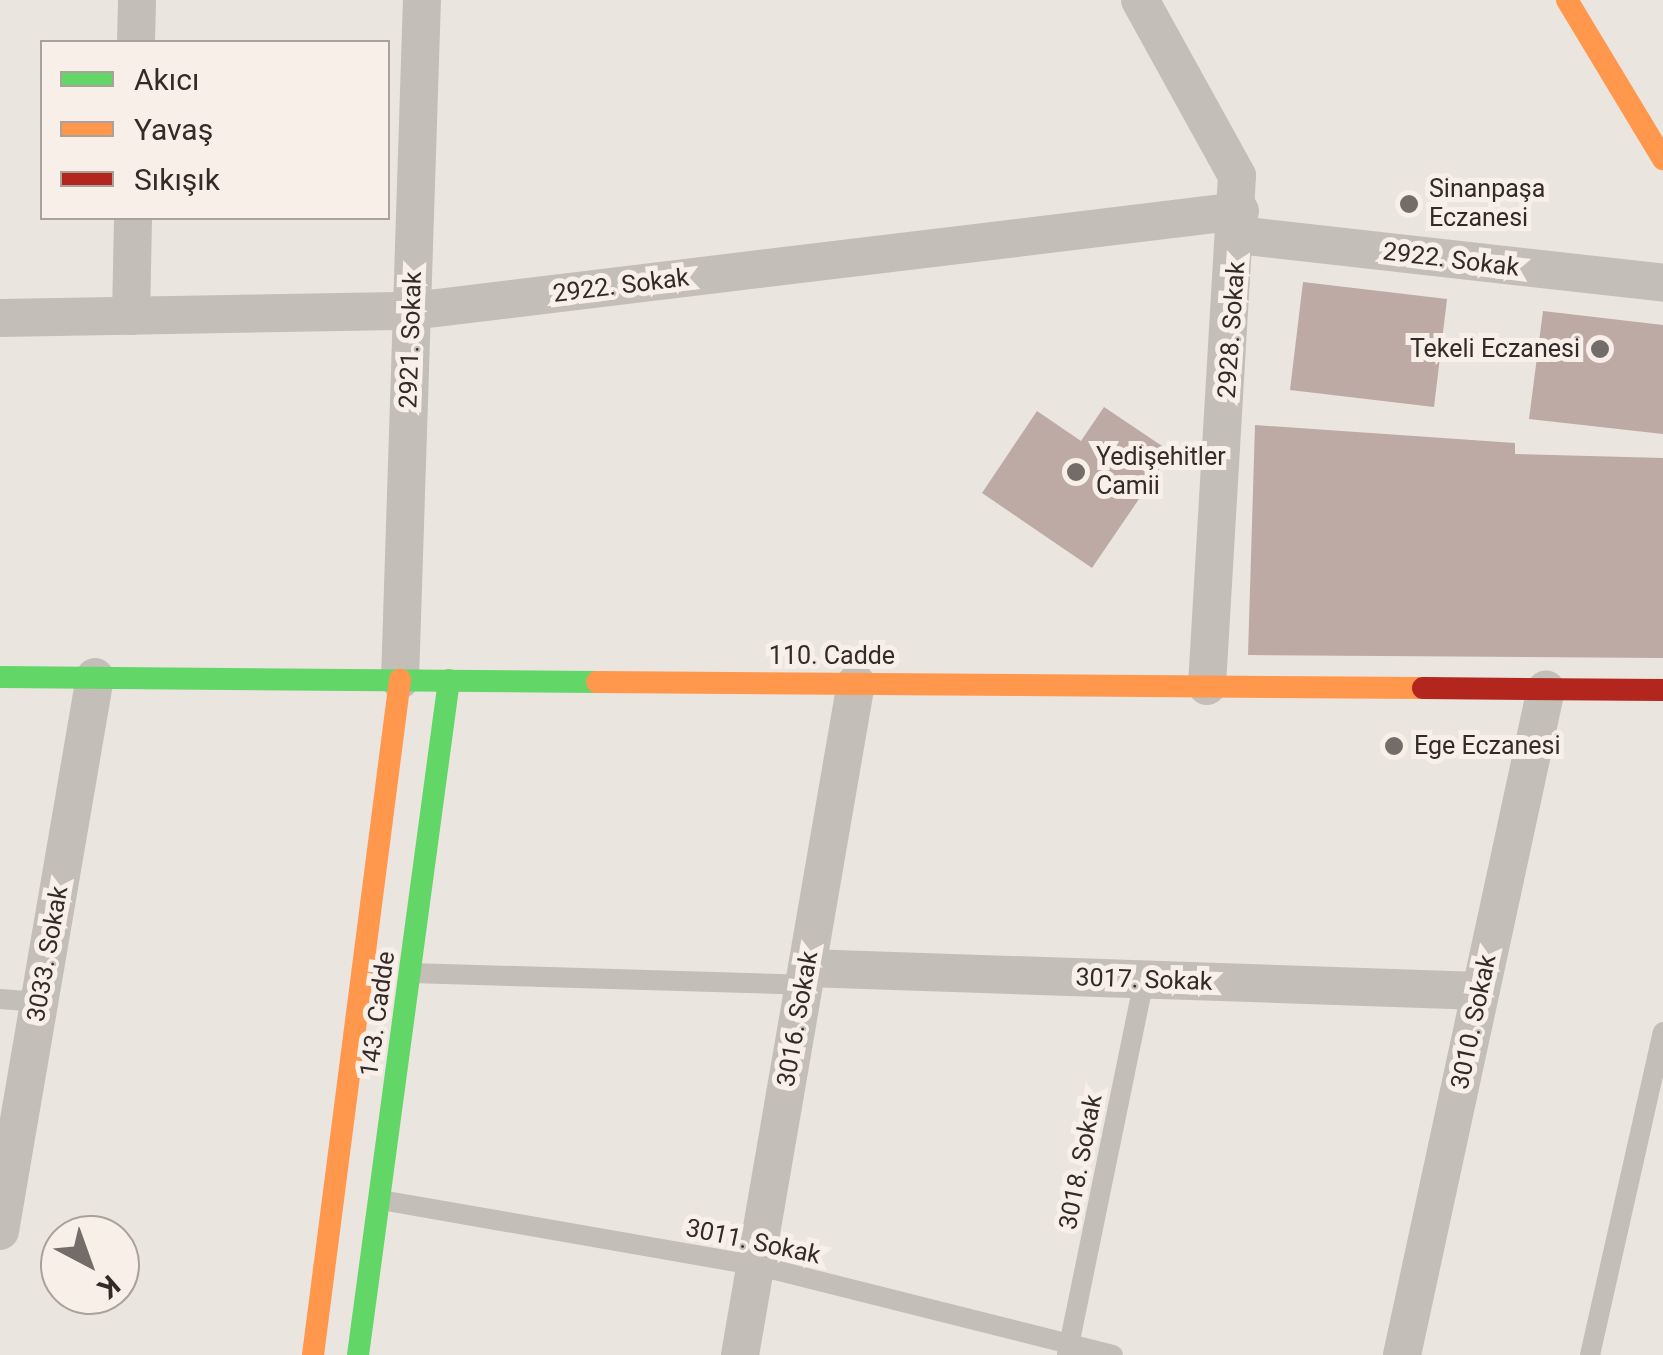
<!DOCTYPE html>
<html>
<head>
<meta charset="utf-8">
<style>
  body { margin:0 }
  #map { position:relative; width:1663px; height:1355px; overflow:hidden; background:#ebe5e0; font-family:Roboto,sans-serif }
  div>[style] { position:absolute }
  .building>* { inset:0; background:#bdaaa4 }
  .lane>* { height:20px; margin:-10px; padding:0 10px; transform-origin:10px; border-radius:10px; background:#c4beb9 }
  .street>* { height:38px; margin:-19px; padding:0 19px; transform-origin:19px; border-radius:19px; background:#c4beb9 }
  .fast>* { height:22px; margin:-11px; padding:0 11px; transform-origin:11px; border-radius:11px; background:#63d668 }
  .slow>* { height:22px; margin:-11px; padding:0 11px; transform-origin:11px; border-radius:11px; background:#ff974d }
  .jam>* { height:22px; margin:-11px; padding:0 11px; transform-origin:11px; border-radius:11px; background:#b3261e }
  .dots>* { width:28px; height:28px; translate:-50% -50%; box-sizing:border-box; border:5px solid #f7efe8; border-radius:50% }
  span { translate:-50% -50%; white-space:nowrap; text-align:center; line-height:1.15; -webkit-text-stroke:10px #f7efe8; paint-order:stroke }
  .poi-label { font-size:25px; color:#342b28 }
  .left { translate:0 -50%; text-align:left }
  .right { translate:-100% -50%; text-align:right }
  .street-label { font-size:25px; color:#342b28 }
  .legend { position:absolute; left:40px; top:40px; width:350px; height:180px; box-sizing:border-box; background:#f7efe8; border:2px solid #a9a19b; margin:0; padding:12px 18px; list-style:none; font-size:30px; color:#342b28 }
  .legend li { display:flex; align-items:center; gap:20px; height:50px }
  .legend b { width:50px; border:2px solid #a9a19b }
  .north { position:absolute; left:40px; top:1215px; width:100px; height:100px; box-sizing:border-box; background:#f7efe8; border:2px solid #a9a19b; border-radius:50%; rotate:139deg; font-size:28px; font-weight:700; line-height:40px; text-align:center; color:#342b28 }
  .north::after { content:''; display:block; margin:auto; width:35px; height:45px; background:#746c68; clip-path:polygon(50% 0,100% 100%,50% 72%,0 100%) }
</style>
</head>
<body>
<div id="map">
  <div class="building">
    <i style="clip-path:polygon(1303px 282px,1447px 299px,1434px 407px,1290px 390px)"></i>
    <i style="clip-path:polygon(1543px 311px,1663px 325px,1663px 434px,1529px 419px)"></i>
    <i style="clip-path:polygon(1104px 407px,1171px 452px,1092px 568px,982px 493px,1037px 411px,1081px 441px)"></i>
    <i style="clip-path:polygon(1255px 425px,1515px 443px,1515px 454px,1663px 458px,1663px 658px,1248px 655px)"></i>
  </div>
  <div class="lane">
    <i style="left:411px;top:973px;width:393px;rotate:1.7deg"></i>
    <i style="left:0;top:999px;width:40px;rotate:4.3deg"></i>
    <i style="left:381px;top:1200px;width:380px;rotate:9.9deg"></i>
    <i style="left:755px;top:1265px;width:369px;rotate:14.1deg"></i>
    <i style="left:1067px;top:1355px;width:383px;rotate:-78.4deg"></i>
    <i style="left:1590px;top:1355px;width:331px;rotate:-77.3deg"></i>
  </div>
  <div class="street">
    <i style="left:1140px;top:0;width:201px;rotate:61.1deg"></i>
    <i style="left:1237px;top:176px;width:511px;rotate:93.37deg"></i>
    <i style="left:136px;top:42px;width:42px;rotate:-88.6deg"></i>
    <i style="left:1238px;top:235px;width:428px;rotate:6.4deg"></i>
    <i style="left:131px;top:316px;width:98px;rotate:-88.8deg"></i>
    <i style="left:0;top:318px;width:412px;rotate:-1deg"></i>
    <i style="left:412px;top:311px;width:834px;rotate:-6.89deg"></i>
    <i style="left:400px;top:680px;width:680px;rotate:-88.15deg"></i>
    <i style="left:807px;top:968px;width:674px;rotate:1.95deg"></i>
    <i style="left:0;top:1231px;width:562px;rotate:-80.27deg"></i>
    <i style="left:740px;top:1355px;width:682px;rotate:-80.21deg"></i>
    <i style="left:1402px;top:1355px;width:681px;rotate:-77.8deg"></i>
  </div>
  <div class="fast">
    <i style="left:0;top:677px;width:597px;rotate:0.48deg"></i>
    <i style="left:358px;top:1355px;width:681px;rotate:-82.32deg"></i>
  </div>
  <div class="slow">
    <i style="left:1567px;top:0;width:186px;rotate:58.9deg"></i>
    <i style="left:597px;top:682px;width:826px;rotate:0.42deg"></i>
    <i style="left:313px;top:1355px;width:681px;rotate:-82.66deg"></i>
  </div>
  <div class="jam">
    <i style="left:1423px;top:688px;width:240px;rotate:0.5deg"></i>
  </div>
  <div class="dots">
    <i style="left:1409px;top:204px;background:#746c68"></i>
    <i style="left:1600px;top:349px;background:#746c68"></i>
    <i style="left:1076px;top:472px;background:#746c68"></i>
    <i style="left:1394px;top:746px;background:#746c68"></i>
  </div>
  <div class="poi-label">
    <span class="left" style="left:1429px;top:204px">Sinanpaşa<br>Eczanesi</span>
    <span class="right" style="left:1580px;top:349px">Tekeli Eczanesi</span>
    <span class="left" style="left:1096px;top:472px">Yedişehitler<br>Camii</span>
    <span class="left" style="left:1414px;top:746px">Ege Eczanesi</span>
  </div>
  <div class="street-label">
    <span style="left:1451px;top:260px;rotate:7deg">2922. Sokak</span>
    <span style="left:621px;top:286px;rotate:-7deg">2922. Sokak</span>
    <span style="left:1232px;top:330px;rotate:-86deg">2928. Sokak</span>
    <span style="left:411px;top:340px;rotate:-88deg">2921. Sokak</span>
    <span style="left:832px;top:656px">110. Cadde</span>
    <span style="left:48px;top:954px;rotate:-80deg">3033. Sokak</span>
    <span style="left:1144px;top:980px;rotate:2deg">3017. Sokak</span>
    <span style="left:378px;top:1014px;rotate:-82deg">143. Cadde</span>
    <span style="left:798px;top:1019px;rotate:-80deg">3016. Sokak</span>
    <span style="left:1474px;top:1022px;rotate:-78deg">3010. Sokak</span>
    <span style="left:1081px;top:1162px;rotate:-79deg">3018. Sokak</span>
    <span style="left:753px;top:1242px;rotate:12deg">3011. Sokak</span>
  </div>
  <ul class="legend">
  <li><b style="height:12px;background:#63d668"></b>Akıcı</li>
  <li><b style="height:12px;background:#ff974d"></b>Yavaş</li>
  <li><b style="height:12px;background:#b3261e"></b>Sıkışık</li>
  </ul>
  <div class="north">K</div>
</div>
</body>
</html>
